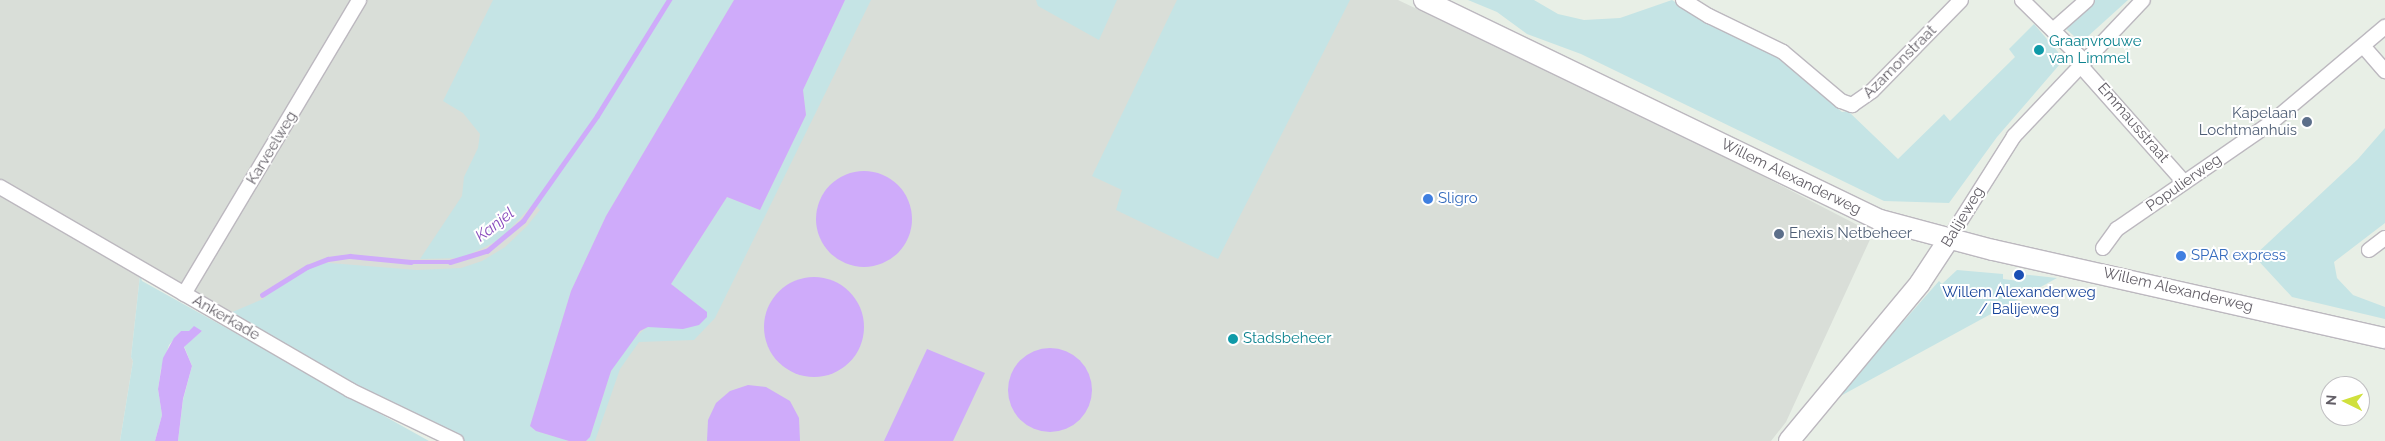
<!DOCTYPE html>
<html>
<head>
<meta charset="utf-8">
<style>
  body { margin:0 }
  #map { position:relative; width:2385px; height:441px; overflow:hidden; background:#e8efe6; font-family:Raleway,sans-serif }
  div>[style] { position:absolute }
  .industrial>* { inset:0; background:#d9ded8 }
  .green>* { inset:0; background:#c5e4e5 }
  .water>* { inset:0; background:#cfabfa }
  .round { border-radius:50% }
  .stream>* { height:4.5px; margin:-2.25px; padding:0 2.25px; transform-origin:2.25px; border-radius:2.25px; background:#cfabfa }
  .roads { filter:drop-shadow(1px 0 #bcb8bf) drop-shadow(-1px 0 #bcb8bf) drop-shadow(0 1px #bcb8bf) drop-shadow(0 -1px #bcb8bf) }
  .street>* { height:14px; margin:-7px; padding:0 7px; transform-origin:7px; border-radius:7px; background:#fff }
  .secondary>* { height:20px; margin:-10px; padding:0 10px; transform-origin:10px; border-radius:10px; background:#fff }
  .dots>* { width:14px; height:14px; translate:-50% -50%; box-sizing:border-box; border:2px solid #fff; border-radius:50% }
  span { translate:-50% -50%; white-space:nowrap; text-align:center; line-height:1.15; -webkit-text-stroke:4px #fff; paint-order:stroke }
  .culture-label { font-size:15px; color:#0d838f }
  .left { translate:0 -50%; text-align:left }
  .street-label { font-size:15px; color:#625e66 }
  .service-label { font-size:15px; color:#4e5e75 }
  .right { translate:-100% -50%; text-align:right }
  .shop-label { font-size:15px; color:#366cbe }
  .transit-label { font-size:15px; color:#164399 }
  .water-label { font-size:16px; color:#894ebd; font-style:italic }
  .north { position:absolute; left:2320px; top:376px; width:50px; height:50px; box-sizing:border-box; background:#fff; border:1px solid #c0bfc2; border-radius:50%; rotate:274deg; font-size:14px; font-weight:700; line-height:20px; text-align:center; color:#625e66 }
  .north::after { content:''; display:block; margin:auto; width:18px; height:22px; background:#d0e03c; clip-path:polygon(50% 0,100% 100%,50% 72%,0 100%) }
</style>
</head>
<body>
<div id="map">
  <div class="industrial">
    <i style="clip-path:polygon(0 0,1398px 0,1693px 140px,1873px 233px,1786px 422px,1771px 441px,452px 441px,140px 275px,131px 357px,133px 361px,120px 441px,0 441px)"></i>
  </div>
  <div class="green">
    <i style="clip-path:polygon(493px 0,734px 0,606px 216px,571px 291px,530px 426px,536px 431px,569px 441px,464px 441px,392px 407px,230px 313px,263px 299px,286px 279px,317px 262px,417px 270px,461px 268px,482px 261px,505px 247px,527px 226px,540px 210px,534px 203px,501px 239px,462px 258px,420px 259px,462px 196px,464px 177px,478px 148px,480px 134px,463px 113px,443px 101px)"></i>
    <i style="clip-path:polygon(845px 0,871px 0,715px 318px,694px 340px,639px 342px,620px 369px,595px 441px,586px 441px,590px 437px,611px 371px,628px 344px,647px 327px,664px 327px,706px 312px,671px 284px,727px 197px,760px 210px,806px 115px,803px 90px)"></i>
    <i style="clip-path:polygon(1036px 0,1117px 0,1099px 40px,1038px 6px)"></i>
    <i style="clip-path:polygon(1177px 0,1350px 0,1218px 259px,1116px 210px,1122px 190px,1092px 176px)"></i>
    <i style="clip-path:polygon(1468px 0,1534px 0,1558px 14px,1584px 20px,1620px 18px,1672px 0,1706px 22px,1778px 57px,1842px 112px,1848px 111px,1898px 159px,1944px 114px,1950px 121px,2015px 57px,2009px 49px,2034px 24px,2058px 52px,2060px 64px,1997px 137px,1949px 203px,1884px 201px,1581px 54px,1527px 34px,1497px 12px)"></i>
    <i style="clip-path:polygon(2095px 0,2128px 0,2086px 38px,2075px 37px,2064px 27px)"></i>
    <i style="clip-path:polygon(2385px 128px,2385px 223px,2334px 262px,2337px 278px,2353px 295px,2385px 307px,2385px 319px,2292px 297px,2254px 256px,2358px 159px)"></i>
    <i style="clip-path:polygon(1957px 270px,2003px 274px,2003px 279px,2019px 281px,2020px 274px,2057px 278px,1835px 399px,1939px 281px,1942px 284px)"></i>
    <i style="clip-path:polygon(140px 275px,142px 281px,429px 441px,178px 441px,183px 400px,192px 366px,184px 346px,202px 331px,181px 331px,169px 345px,161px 369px,158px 389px,162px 415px,155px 441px,120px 441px,133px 361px,131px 357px)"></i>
  </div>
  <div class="water">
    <i style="clip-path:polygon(734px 0,845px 0,803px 90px,806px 115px,760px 210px,727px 197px,671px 284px,707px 312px,707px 317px,699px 325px,683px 329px,648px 327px,640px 331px,611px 371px,590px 437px,586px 441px,569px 441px,536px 431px,530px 426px,571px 291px,606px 216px)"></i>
    <i class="round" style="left:816px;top:171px;width:96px;height:96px"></i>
    <i class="round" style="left:764px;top:277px;width:100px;height:100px"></i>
    <i style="clip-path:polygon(194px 326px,202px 331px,184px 347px,192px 366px,183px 399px,178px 441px,155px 441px,162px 415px,158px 389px,163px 358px,174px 338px,181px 331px,189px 331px)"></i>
    <i class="round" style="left:1008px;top:348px;width:84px;height:84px"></i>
    <i style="clip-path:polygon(927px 349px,985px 373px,953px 441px,884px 441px)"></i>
    <i style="clip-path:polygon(748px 385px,766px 387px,790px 401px,799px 418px,800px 441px,707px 441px,708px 420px,716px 403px,730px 391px)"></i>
  </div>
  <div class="stream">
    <i style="left:262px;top:295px;width:53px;rotate:-31.9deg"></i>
    <i style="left:307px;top:267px;width:22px;rotate:-21deg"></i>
    <i style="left:328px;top:259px;width:22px;rotate:-8deg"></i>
    <i style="left:350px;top:256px;width:61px;rotate:5.6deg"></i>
    <i style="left:411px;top:262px;width:39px"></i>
    <i style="left:450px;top:262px;width:39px;rotate:-17deg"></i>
    <i style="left:487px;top:251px;width:47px;rotate:-39.8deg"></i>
    <i style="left:523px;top:221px;width:128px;rotate:-54.8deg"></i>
    <i style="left:597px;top:116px;width:137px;rotate:-58.2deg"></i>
  </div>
  <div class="roads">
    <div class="street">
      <i style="left:1683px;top:0;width:31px;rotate:32deg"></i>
      <i style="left:1709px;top:16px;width:82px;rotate:25.9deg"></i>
      <i style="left:1783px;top:52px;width:76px;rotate:40.2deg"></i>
      <i style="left:1841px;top:101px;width:12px;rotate:20deg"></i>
      <i style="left:1852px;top:105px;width:24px;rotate:-35deg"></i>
      <i style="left:1872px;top:91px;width:127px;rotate:-45.6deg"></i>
      <i style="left:2022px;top:0;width:87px;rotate:44.5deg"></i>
      <i style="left:2053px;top:30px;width:45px;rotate:-41.4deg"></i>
      <i style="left:2364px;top:47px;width:32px;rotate:49deg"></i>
      <i style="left:2080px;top:65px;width:157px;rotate:48.4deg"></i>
      <i style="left:0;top:187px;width:405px;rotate:30.1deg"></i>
      <i style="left:350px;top:390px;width:118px;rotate:25.7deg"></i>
      <i style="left:1949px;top:239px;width:122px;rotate:-57.7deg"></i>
      <i style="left:2014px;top:136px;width:187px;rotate:-46.5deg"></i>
      <i style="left:2103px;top:248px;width:24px;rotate:-54deg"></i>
      <i style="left:2117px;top:229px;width:188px;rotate:-34.6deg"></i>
      <i style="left:2272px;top:122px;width:148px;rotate:-40.1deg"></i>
      <i style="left:2369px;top:250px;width:20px;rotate:-37deg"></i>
      <i style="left:184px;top:294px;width:342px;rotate:-59.2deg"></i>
    </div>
    <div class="secondary">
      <i style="left:1424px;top:0;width:506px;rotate:25.76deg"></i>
      <i style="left:1880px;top:220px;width:117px;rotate:14.9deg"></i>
      <i style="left:1993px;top:250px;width:402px;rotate:12.7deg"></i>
      <i style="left:1789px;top:441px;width:205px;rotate:-50.3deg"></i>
      <i style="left:1920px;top:283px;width:53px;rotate:-56.6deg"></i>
    </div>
  </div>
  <div class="dots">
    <i style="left:2039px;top:50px;background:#0f9aa8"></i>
    <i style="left:2307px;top:122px;background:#5c6f8a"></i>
    <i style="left:1428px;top:199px;background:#3f7fe0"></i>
    <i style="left:1779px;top:234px;background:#5c6f8a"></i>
    <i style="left:2181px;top:256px;background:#3f7fe0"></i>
    <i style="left:2019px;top:275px;background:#1a4fb4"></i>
    <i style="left:1233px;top:339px;background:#0f9aa8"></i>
  </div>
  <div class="culture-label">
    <span class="left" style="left:2049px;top:50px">Graanvrouwe<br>van Limmel</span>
    <span class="left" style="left:1243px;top:339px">Stadsbeheer</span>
  </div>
  <div class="street-label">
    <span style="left:1900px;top:62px;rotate:-45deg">Azamonstraat</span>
    <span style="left:2133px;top:123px;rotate:49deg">Emmausstraat</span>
    <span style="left:272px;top:148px;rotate:-59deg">Karveelweg</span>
    <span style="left:1791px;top:177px;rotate:26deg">Willem Alexanderweg</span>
    <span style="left:2184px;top:183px;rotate:-35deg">Populierweg</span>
    <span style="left:1963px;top:217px;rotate:-59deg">Balijeweg</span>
    <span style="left:2178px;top:290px;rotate:13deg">Willem Alexanderweg</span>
    <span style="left:226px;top:318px;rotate:30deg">Ankerkade</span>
  </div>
  <div class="service-label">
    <span class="right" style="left:2297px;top:122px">Kapelaan<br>Lochtmanhuis</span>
    <span class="left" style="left:1789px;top:234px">Enexis Netbeheer</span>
  </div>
  <div class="shop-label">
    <span class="left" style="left:1438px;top:199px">Sligro</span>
    <span class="left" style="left:2191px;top:256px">SPAR express</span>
  </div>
  <div class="transit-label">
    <span style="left:2019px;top:301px">Willem Alexanderweg<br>/ Balijeweg</span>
  </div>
  <div class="water-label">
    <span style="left:495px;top:225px;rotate:-38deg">Kanjel</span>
  </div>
  <div class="north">N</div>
</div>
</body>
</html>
